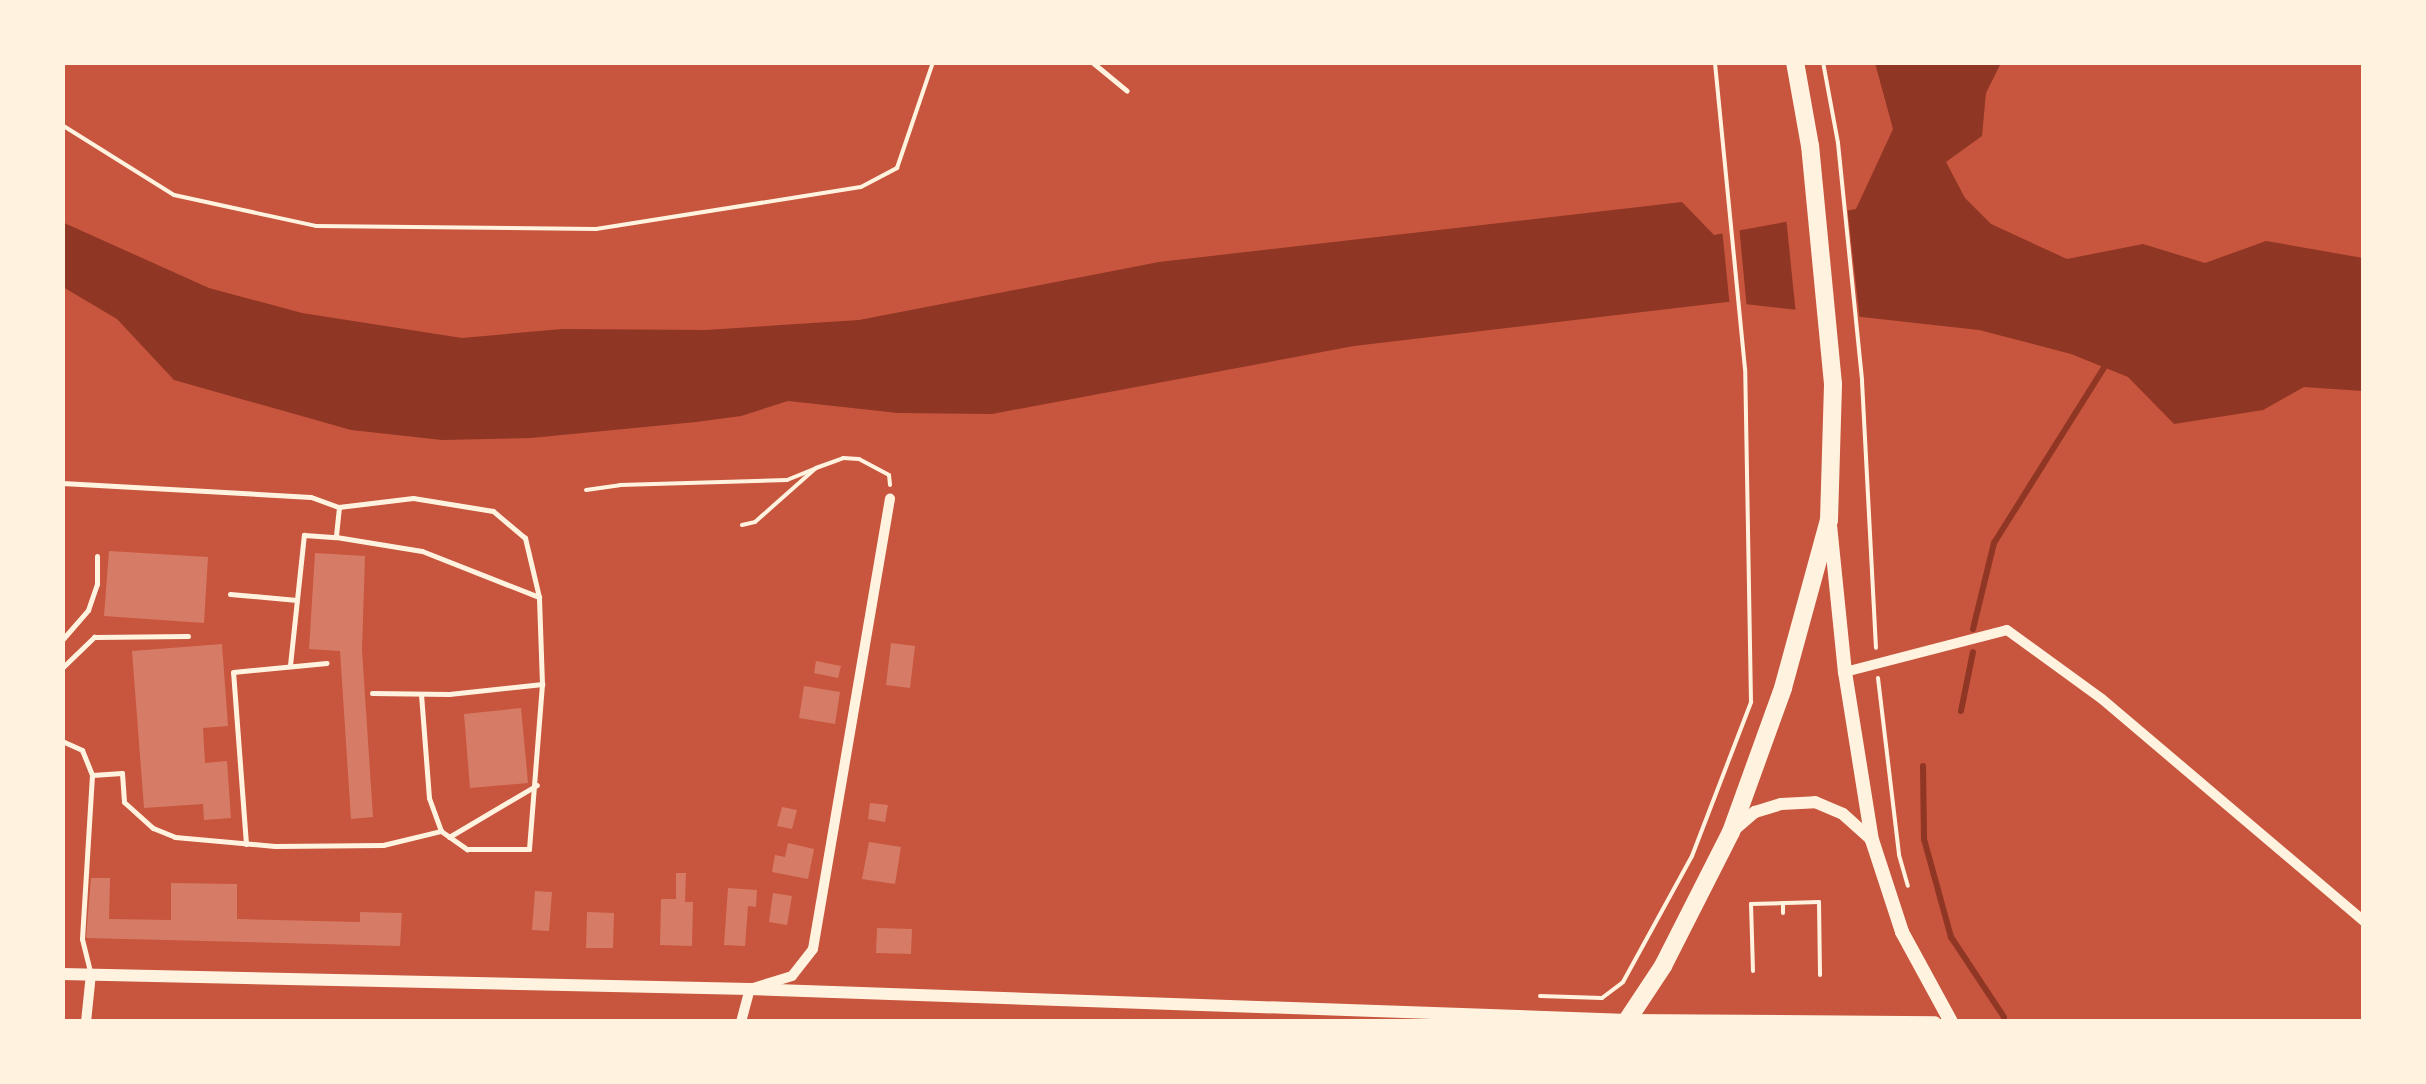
<!DOCTYPE html>
<html>
<head>
<meta charset="utf-8">
<style>
  body { margin:0 }
  #map { position:relative; width:2426px; height:1084px; overflow:hidden; background:#c8553d; font-family:Roboto,sans-serif }
  div>[style] { position:absolute }
  .water>* { inset:0; background:#8f3625 }
  .pier>* { inset:0; background:#c8553d }
  .stream>* { height:6px; margin:-3px; padding:0 3px; transform-origin:3px; border-radius:3px; background:#8f3625 }
  .building>* { inset:0; background:#d67c66 }
  .path>* { height:4px; margin:-2px; padding:0 2px; transform-origin:2px; border-radius:2px; background:#fff3e0 }
  .service>* { height:5px; margin:-2.5px; padding:0 2.5px; transform-origin:2.5px; border-radius:2.5px; background:#fff3e0 }
  .minor>* { height:10px; margin:-5px; padding:0 5px; transform-origin:5px; border-radius:5px; background:#fff3e0 }
  .tertiary>* { height:12px; margin:-6px; padding:0 6px; transform-origin:6px; border-radius:6px; background:#fff3e0 }
  .secondary>* { height:14px; margin:-7px; padding:0 7px; transform-origin:7px; border-radius:7px; background:#fff3e0 }
  .trunk>* { height:18px; margin:-9px; padding:0 9px; transform-origin:9px; border-radius:9px; background:#fff3e0 }
  span { translate:-50% -50%; white-space:nowrap; text-align:center; line-height:1.15; -webkit-text-stroke:10px #fff3e0; paint-order:stroke }
  .frame { position:absolute; inset:0; border:65px solid #fff3e0; pointer-events:none }
</style>
</head>
<body>
<div id="map">
  <div class="water">
    <i style="clip-path:polygon(1875px 63px,2001px 63px,1986px 93px,1982px 136px,1946px 162px,1965px 198px,1991px 224px,2067px 259px,2143px 244px,2205px 263px,2266px 241px,2363px 258px,2363px 391px,2304px 387px,2263px 410px,2174px 424px,2128px 377px,2071px 354px,1979px 330px,1727px 302px,1354px 346px,992px 414px,898px 413px,788px 401px,741px 416px,696px 422px,531px 438px,442px 440px,351px 430px,174px 380px,117px 319px,63px 287px,62px 222px,209px 288px,302px 313px,462px 338px,562px 329px,706px 330px,859px 320px,1159px 262px,1682px 202px,1714px 235px,1856px 209px,1893px 129px)"></i>
  </div>
  <div class="pier">
    <i style="clip-path:polygon(1847px 205px,1860px 322px,1796px 315px,1786px 217px)"></i>
    <i style="clip-path:polygon(1739px 225px,1747px 310px,1730px 308px,1722px 228px)"></i>
  </div>
  <div class="stream">
    <i style="left:1973px;top:629px;width:89px;rotate:-76.3deg"></i>
    <i style="left:1994px;top:543px;width:215px;rotate:-57.9deg"></i>
    <i style="left:1961px;top:711px;width:60px;rotate:-78.5deg"></i>
    <i style="left:1923px;top:766px;width:73px;rotate:89.2deg"></i>
    <i style="left:1924px;top:839px;width:102px;rotate:74.6deg"></i>
    <i style="left:1951px;top:937px;width:96px;rotate:56.5deg"></i>
  </div>
  <div class="building">
    <i style="clip-path:polygon(109px 551px,208px 557px,204px 623px,104px 616px)"></i>
    <i style="clip-path:polygon(315px 553px,365px 556px,362px 650px,373px 817px,351px 819px,340px 651px,309px 649px)"></i>
    <i style="clip-path:polygon(891px 643px,915px 646px,910px 688px,886px 685px)"></i>
    <i style="clip-path:polygon(222px 644px,228px 726px,203px 728px,205px 763px,227px 761px,231px 818px,204px 820px,203px 804px,144px 808px,132px 651px)"></i>
    <i style="clip-path:polygon(816px 661px,841px 666px,838px 678px,814px 673px)"></i>
    <i style="clip-path:polygon(804px 686px,840px 692px,835px 724px,799px 718px)"></i>
    <i style="clip-path:polygon(521px 708px,528px 783px,470px 788px,464px 714px)"></i>
    <i style="clip-path:polygon(870px 803px,888px 805px,885px 822px,868px 819px)"></i>
    <i style="clip-path:polygon(782px 807px,797px 810px,792px 829px,777px 826px)"></i>
    <i style="clip-path:polygon(869px 842px,901px 847px,895px 884px,862px 879px)"></i>
    <i style="clip-path:polygon(788px 843px,814px 849px,808px 879px,772px 872px,775px 855px,785px 857px)"></i>
    <i style="clip-path:polygon(676px 873px,686px 873px,685px 902px,693px 902px,692px 946px,660px 945px,661px 899px,676px 899px)"></i>
    <i style="clip-path:polygon(91px 878px,110px 878px,109px 919px,171px 920px,171px 883px,237px 884px,237px 919px,360px 922px,360px 912px,402px 913px,400px 946px,86px 938px)"></i>
    <i style="clip-path:polygon(728px 888px,757px 890px,756px 907px,748px 906px,745px 946px,724px 945px)"></i>
    <i style="clip-path:polygon(535px 891px,552px 892px,549px 931px,532px 930px)"></i>
    <i style="clip-path:polygon(773px 893px,792px 896px,787px 925px,769px 922px)"></i>
    <i style="clip-path:polygon(587px 912px,614px 913px,613px 948px,586px 948px)"></i>
    <i style="clip-path:polygon(877px 928px,912px 929px,911px 954px,876px 953px)"></i>
  </div>
  <div class="path">
    <i style="left:1823px;top:62px;width:82px;rotate:79.5deg"></i>
    <i style="left:1838px;top:143px;width:239px;rotate:84.2deg"></i>
    <i style="left:1862px;top:381px;width:267px;rotate:87deg"></i>
    <i style="left:62px;top:125px;width:132px;rotate:32deg"></i>
    <i style="left:174px;top:195px;width:145px;rotate:12.3deg"></i>
    <i style="left:316px;top:226px;width:280px;rotate:0.6deg"></i>
    <i style="left:596px;top:229px;width:268px;rotate:-9deg"></i>
    <i style="left:861px;top:187px;width:41px;rotate:-27.8deg"></i>
    <i style="left:897px;top:168px;width:112px;rotate:-71.2deg"></i>
    <i style="left:586px;top:490px;width:34px;rotate:-8deg"></i>
    <i style="left:620px;top:485px;width:167px;rotate:-1.7deg"></i>
    <i style="left:787px;top:480px;width:31px;rotate:-22deg"></i>
    <i style="left:742px;top:525px;width:13px;rotate:-13deg"></i>
    <i style="left:755px;top:522px;width:81px;rotate:-41.5deg"></i>
    <i style="left:816px;top:468px;width:29px;rotate:-20deg"></i>
    <i style="left:843px;top:458px;width:16px;rotate:4deg"></i>
    <i style="left:859px;top:459px;width:34px;rotate:28deg"></i>
    <i style="left:889px;top:475px;width:10px;rotate:84deg"></i>
    <i style="left:1878px;top:678px;width:178px;rotate:83.2deg"></i>
    <i style="left:1899px;top:855px;width:32px;rotate:74deg"></i>
    <i style="left:1783px;top:903px;width:10px;rotate:90deg"></i>
    <i style="left:1753px;top:971px;width:67px;rotate:-91.7deg"></i>
    <i style="left:1751px;top:904px;width:68px;rotate:-1.7deg"></i>
    <i style="left:1819px;top:902px;width:73px;rotate:89.2deg"></i>
    <i style="left:1540px;top:996px;width:62px;rotate:1.8deg"></i>
    <i style="left:1602px;top:998px;width:26px;rotate:-37deg"></i>
    <i style="left:1623px;top:982px;width:144px;rotate:-61.3deg"></i>
    <i style="left:1692px;top:856px;width:165px;rotate:-69deg"></i>
    <i style="left:1751px;top:702px;width:333px;rotate:-91deg"></i>
    <i style="left:1745px;top:369px;width:308px;rotate:-95.6deg"></i>
  </div>
  <div class="service">
    <i style="left:1092px;top:62px;width:45px;rotate:39.6deg"></i>
    <i style="left:62px;top:483px;width:249px;rotate:3.2deg"></i>
    <i style="left:311px;top:497px;width:30px;rotate:20deg"></i>
    <i style="left:230px;top:594px;width:67px;rotate:5.1deg"></i>
    <i style="left:62px;top:640px;width:40px;rotate:-49deg"></i>
    <i style="left:88px;top:610px;width:28px;rotate:-71deg"></i>
    <i style="left:97px;top:584px;width:28px;rotate:-90deg"></i>
    <i style="left:290px;top:665px;width:131px;rotate:-83.9deg"></i>
    <i style="left:304px;top:535px;width:32px;rotate:4deg"></i>
    <i style="left:62px;top:668px;width:45px;rotate:-44.1deg"></i>
    <i style="left:94px;top:637px;width:94px;rotate:-0.6deg"></i>
    <i style="left:372px;top:693px;width:77px;rotate:0.7deg"></i>
    <i style="left:449px;top:694px;width:94px;rotate:-6.1deg"></i>
    <i style="left:421px;top:694px;width:104px;rotate:85.6deg"></i>
    <i style="left:429px;top:798px;width:35px;rotate:70deg"></i>
    <i style="left:62px;top:741px;width:22px;rotate:24deg"></i>
    <i style="left:82px;top:750px;width:27px;rotate:68deg"></i>
    <i style="left:92px;top:775px;width:164px;rotate:93.5deg"></i>
    <i style="left:82px;top:939px;width:34px;rotate:76deg"></i>
    <i style="left:92px;top:775px;width:30px;rotate:-4deg"></i>
    <i style="left:122px;top:773px;width:29px;rotate:86deg"></i>
    <i style="left:124px;top:802px;width:39px;rotate:42deg"></i>
    <i style="left:153px;top:828px;width:24px;rotate:22deg"></i>
    <i style="left:175px;top:837px;width:100px;rotate:5.1deg"></i>
    <i style="left:275px;top:846px;width:108px;rotate:-0.5deg"></i>
    <i style="left:383px;top:845px;width:60px;rotate:-13.6deg"></i>
    <i style="left:441px;top:831px;width:32px;rotate:35deg"></i>
    <i style="left:467px;top:849px;width:62px"></i>
    <i style="left:529px;top:849px;width:166px;rotate:-85.5deg"></i>
    <i style="left:542px;top:684px;width:87px;rotate:-92deg"></i>
    <i style="left:539px;top:597px;width:61px;rotate:-103.3deg"></i>
    <i style="left:525px;top:538px;width:42px;rotate:-139.8deg"></i>
    <i style="left:493px;top:511px;width:81px;rotate:-170.8deg"></i>
    <i style="left:413px;top:498px;width:75px;rotate:173.1deg"></i>
    <i style="left:339px;top:507px;width:30px;rotate:96deg"></i>
    <i style="left:336px;top:537px;width:87px;rotate:9.2deg"></i>
    <i style="left:422px;top:551px;width:126px;rotate:21.5deg"></i>
    <i style="left:449px;top:837px;width:102px;rotate:-30.6deg"></i>
    <i style="left:246px;top:844px;width:172px;rotate:-94.3deg"></i>
    <i style="left:233px;top:672px;width:94px;rotate:-5.5deg"></i>
  </div>
  <div class="minor">
    <i style="left:1845px;top:672px;width:167px;rotate:-14.5deg"></i>
    <i style="left:2007px;top:630px;width:117px;rotate:36deg"></i>
    <i style="left:2102px;top:699px;width:343px;rotate:40.3deg"></i>
    <i style="left:86px;top:1022px;width:48px;rotate:-84.1deg"></i>
    <i style="left:741px;top:1022px;width:34px;rotate:-75deg"></i>
    <i style="left:750px;top:989px;width:44px;rotate:-17.2deg"></i>
    <i style="left:792px;top:976px;width:34px;rotate:-52deg"></i>
    <i style="left:813px;top:949px;width:457px;rotate:-80.3deg"></i>
  </div>
  <div class="tertiary">
    <i style="left:1734px;top:830px;width:28px;rotate:-41deg"></i>
    <i style="left:1755px;top:812px;width:27px;rotate:-17deg"></i>
    <i style="left:1781px;top:804px;width:34px;rotate:-3deg"></i>
    <i style="left:1815px;top:802px;width:30px;rotate:23deg"></i>
    <i style="left:1843px;top:814px;width:39px;rotate:42deg"></i>
    <i style="left:62px;top:974px;width:688px;rotate:1.25deg"></i>
    <i style="left:750px;top:989px;width:878px;rotate:2.02deg"></i>
    <i style="left:1627px;top:1020px;width:308px;rotate:0.4deg"></i>
  </div>
  <div class="secondary">
    <i style="left:1830px;top:525px;width:148px;rotate:84.2deg"></i>
    <i style="left:1845px;top:672px;width:170px;rotate:80.9deg"></i>
    <i style="left:1872px;top:840px;width:97px;rotate:71.9deg"></i>
    <i style="left:1902px;top:932px;width:102px;rotate:61.4deg"></i>
  </div>
  <div class="trunk">
    <i style="left:1626px;top:1022px;width:67px;rotate:-56.5deg"></i>
    <i style="left:1663px;top:966px;width:150px;rotate:-63.1deg"></i>
    <i style="left:1731px;top:832px;width:153px;rotate:-70.1deg"></i>
    <i style="left:1783px;top:688px;width:174px;rotate:-74.7deg"></i>
    <i style="left:1829px;top:520px;width:136px;rotate:-88.3deg"></i>
    <i style="left:1833px;top:384px;width:239px;rotate:-95.5deg"></i>
    <i style="left:1810px;top:146px;width:85px;rotate:-100.1deg"></i>
  </div>
  <div class="frame"></div>
</div>
</body>
</html>
